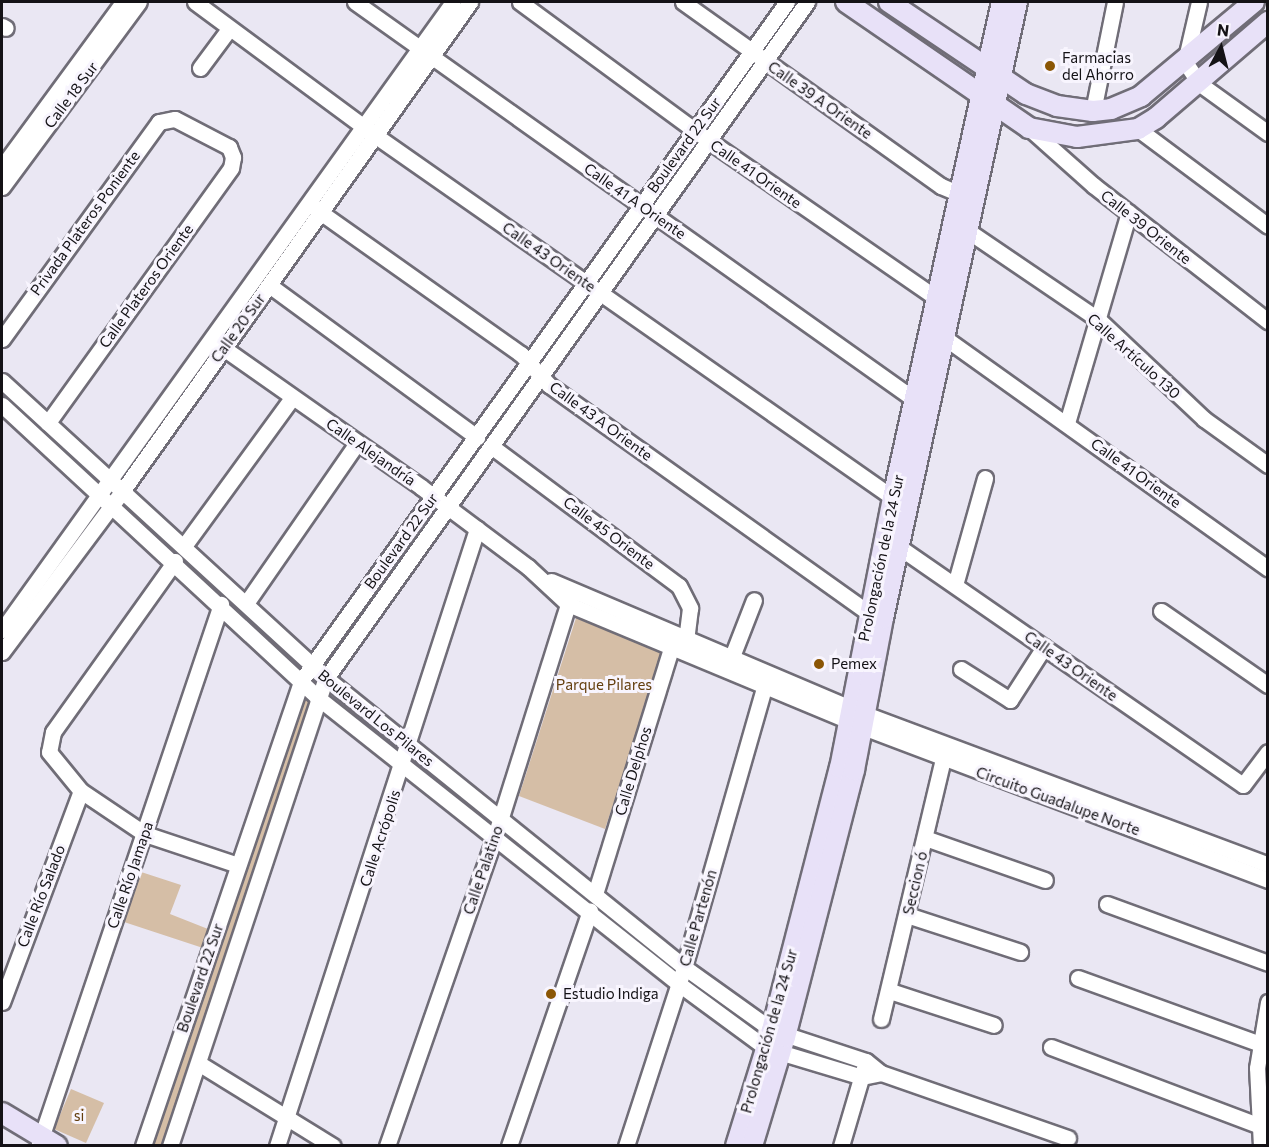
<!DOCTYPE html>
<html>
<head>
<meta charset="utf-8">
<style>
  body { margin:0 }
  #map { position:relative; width:1269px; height:1147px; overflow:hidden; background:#eae7f3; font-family:Commissioner,sans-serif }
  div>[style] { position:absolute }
  .green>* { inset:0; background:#d5bea6 }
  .roads { filter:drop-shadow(2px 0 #706d77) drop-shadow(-2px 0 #706d77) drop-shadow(0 2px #706d77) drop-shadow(0 -2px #706d77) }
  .minor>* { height:15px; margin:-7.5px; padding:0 7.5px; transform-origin:7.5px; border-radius:7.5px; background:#fff }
  .major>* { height:20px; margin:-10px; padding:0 10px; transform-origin:10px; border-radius:10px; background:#e8e1f8 }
  .dots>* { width:16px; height:16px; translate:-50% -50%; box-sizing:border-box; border:3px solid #f8f5fe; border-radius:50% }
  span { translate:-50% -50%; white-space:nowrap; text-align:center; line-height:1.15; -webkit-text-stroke:6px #f8f5fe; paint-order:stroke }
  .poi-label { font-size:15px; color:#141216 }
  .left { translate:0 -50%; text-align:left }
  .street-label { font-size:15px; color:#141216 }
  .park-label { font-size:15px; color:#633e0e }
  .frame { position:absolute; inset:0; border:3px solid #141216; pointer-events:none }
  .north { position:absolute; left:1191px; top:18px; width:60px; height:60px; -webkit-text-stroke:4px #f8f5fe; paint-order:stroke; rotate:7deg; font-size:16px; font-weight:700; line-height:24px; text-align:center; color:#141216 }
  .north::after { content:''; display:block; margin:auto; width:21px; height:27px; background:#141216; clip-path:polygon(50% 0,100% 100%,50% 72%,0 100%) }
</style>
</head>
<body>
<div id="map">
  <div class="green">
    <i style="clip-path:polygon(793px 2px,802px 2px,326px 674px,315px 664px)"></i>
    <i style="clip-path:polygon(576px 618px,663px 653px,605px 829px,519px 796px)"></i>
    <i style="clip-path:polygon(302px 688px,313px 700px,163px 1145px,150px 1146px)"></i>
    <i style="clip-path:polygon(135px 870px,181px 885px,170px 914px,208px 929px,203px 948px,121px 921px)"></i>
    <i style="clip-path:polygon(71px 1089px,104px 1103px,86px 1143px,54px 1129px)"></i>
  </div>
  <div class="roads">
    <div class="minor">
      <i style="left:195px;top:2px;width:225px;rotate:36.5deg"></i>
      <i style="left:376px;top:136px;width:642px;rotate:34.98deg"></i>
      <i style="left:355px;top:2px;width:687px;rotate:35.4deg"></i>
      <i style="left:520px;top:2px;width:233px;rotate:36.3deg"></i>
      <i style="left:708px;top:140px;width:288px;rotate:34.7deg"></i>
      <i style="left:683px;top:2px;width:317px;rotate:35.5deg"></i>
      <i style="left:941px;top:186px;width:21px;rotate:23deg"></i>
      <i style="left:1199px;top:2px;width:62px;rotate:103.1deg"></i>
      <i style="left:1185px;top:62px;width:27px;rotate:56deg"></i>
      <i style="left:1200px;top:84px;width:84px;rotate:35.8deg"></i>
      <i style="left:2px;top:26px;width:4px;rotate:27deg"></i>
      <i style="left:200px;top:68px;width:49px;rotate:-53.4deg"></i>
      <i style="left:1093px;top:111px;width:111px;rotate:-78.6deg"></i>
      <i style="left:1029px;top:128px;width:86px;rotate:41.7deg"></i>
      <i style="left:1093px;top:185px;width:222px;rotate:37.9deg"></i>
      <i style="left:1138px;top:129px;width:162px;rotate:36.7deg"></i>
      <i style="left:2px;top:167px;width:205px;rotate:-53.7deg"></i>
      <i style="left:2px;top:187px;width:230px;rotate:-53.5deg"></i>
      <i style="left:313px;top:207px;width:255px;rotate:35.3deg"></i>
      <i style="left:521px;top:354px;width:42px;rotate:47.9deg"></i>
      <i style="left:549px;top:385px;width:393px;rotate:35.5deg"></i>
      <i style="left:968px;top:231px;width:158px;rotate:34.2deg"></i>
      <i style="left:1099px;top:320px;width:144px;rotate:43.3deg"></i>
      <i style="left:1204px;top:419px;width:79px;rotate:35.7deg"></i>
      <i style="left:269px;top:285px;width:258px;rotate:36.2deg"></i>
      <i style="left:945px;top:338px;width:397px;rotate:35.5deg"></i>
      <i style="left:2px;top:339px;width:268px;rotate:-54.1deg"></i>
      <i style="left:159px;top:122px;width:16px;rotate:-11deg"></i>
      <i style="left:175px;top:119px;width:61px;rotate:27.4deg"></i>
      <i style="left:229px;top:147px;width:11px;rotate:68deg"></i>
      <i style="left:233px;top:157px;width:11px;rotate:100deg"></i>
      <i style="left:231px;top:168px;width:314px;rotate:125.7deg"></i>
      <i style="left:212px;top:340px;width:256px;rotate:35.1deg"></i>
      <i style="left:421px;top:487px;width:134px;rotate:36.8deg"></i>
      <i style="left:528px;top:567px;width:54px;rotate:42.8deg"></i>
      <i style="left:568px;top:604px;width:320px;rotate:22.6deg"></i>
      <i style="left:863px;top:727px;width:433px;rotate:20.7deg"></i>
      <i style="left:2px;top:381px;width:440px;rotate:42.5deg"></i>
      <i style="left:326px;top:678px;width:460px;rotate:38.9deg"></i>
      <i style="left:684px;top:967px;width:108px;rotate:35.6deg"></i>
      <i style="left:772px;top:1030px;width:99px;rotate:18.3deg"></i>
      <i style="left:866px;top:1061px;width:19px;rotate:39deg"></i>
      <i style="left:881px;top:1073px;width:198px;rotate:19.2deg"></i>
      <i style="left:2px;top:405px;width:430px;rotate:42.8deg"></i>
      <i style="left:317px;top:697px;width:462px;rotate:38.4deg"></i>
      <i style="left:679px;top:984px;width:108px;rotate:36.3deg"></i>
      <i style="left:766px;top:1048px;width:100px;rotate:16.8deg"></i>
      <i style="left:862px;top:1077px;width:19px;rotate:-12deg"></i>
      <i style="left:1067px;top:423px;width:219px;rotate:-73.6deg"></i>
      <i style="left:491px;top:446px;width:234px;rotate:36.7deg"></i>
      <i style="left:679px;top:586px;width:25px;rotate:63deg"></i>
      <i style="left:690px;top:608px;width:32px;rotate:97deg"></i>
      <i style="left:184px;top:546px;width:183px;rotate:-53.9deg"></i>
      <i style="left:899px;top:547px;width:418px;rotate:34.7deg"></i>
      <i style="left:1243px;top:785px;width:41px;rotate:-52.9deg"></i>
      <i style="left:175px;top:561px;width:210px;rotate:125.5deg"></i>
      <i style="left:53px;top:732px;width:20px;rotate:101deg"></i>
      <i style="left:49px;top:752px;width:50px;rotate:50.6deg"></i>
      <i style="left:81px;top:791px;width:77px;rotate:33.9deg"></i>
      <i style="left:145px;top:834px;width:98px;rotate:18.4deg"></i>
      <i style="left:551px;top:581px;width:341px;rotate:23deg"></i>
      <i style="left:865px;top:714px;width:430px;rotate:20.5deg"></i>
      <i style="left:955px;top:585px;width:111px;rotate:-74.3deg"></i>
      <i style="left:247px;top:602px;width:193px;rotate:-55.3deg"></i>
      <i style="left:1161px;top:611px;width:130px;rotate:34.7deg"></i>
      <i style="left:2px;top:630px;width:773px;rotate:-54.32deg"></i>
      <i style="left:2px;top:652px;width:202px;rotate:-53.2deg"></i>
      <i style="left:123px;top:490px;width:599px;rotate:-54.58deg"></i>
      <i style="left:731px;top:659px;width:63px;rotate:-68.7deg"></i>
      <i style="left:961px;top:669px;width:58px;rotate:32.3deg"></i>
      <i style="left:1010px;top:700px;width:63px;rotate:-57.3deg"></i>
      <i style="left:925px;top:838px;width:127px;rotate:19.3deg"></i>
      <i style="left:595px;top:894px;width:257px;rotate:-72.8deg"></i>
      <i style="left:1107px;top:904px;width:171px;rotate:20.1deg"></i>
      <i style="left:907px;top:915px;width:119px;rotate:18.1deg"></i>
      <i style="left:1078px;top:978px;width:194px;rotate:19.9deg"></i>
      <i style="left:890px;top:991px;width:109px;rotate:18.1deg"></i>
      <i style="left:2px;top:1002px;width:225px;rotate:-69.5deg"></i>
      <i style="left:881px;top:1019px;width:276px;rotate:-76.6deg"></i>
      <i style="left:1051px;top:1047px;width:223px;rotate:20.7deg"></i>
      <i style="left:200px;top:1064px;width:156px;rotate:31.7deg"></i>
      <i style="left:39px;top:1144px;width:570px;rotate:-71.37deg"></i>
      <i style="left:143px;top:1146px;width:491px;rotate:-71.2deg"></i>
      <i style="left:301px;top:681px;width:835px;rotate:-54.41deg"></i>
      <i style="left:170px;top:1146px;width:493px;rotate:-71.6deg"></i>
      <i style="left:326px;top:678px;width:830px;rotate:-54.57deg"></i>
      <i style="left:277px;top:1146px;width:649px;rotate:-72.04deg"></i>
      <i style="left:387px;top:1146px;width:328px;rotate:-70.8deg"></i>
      <i style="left:495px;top:836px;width:253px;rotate:-72.5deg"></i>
      <i style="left:509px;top:1146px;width:249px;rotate:-71deg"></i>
      <i style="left:626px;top:1146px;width:188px;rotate:-72deg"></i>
      <i style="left:684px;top:967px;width:290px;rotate:-74deg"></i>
      <i style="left:841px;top:1146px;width:81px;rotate:-73.6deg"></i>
      <i style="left:1261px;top:1146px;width:78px;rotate:-92.9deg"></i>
      <i style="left:1257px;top:1068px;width:67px;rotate:-80.5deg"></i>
    </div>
    <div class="major">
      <i style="left:846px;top:2px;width:222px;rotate:34.5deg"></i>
      <i style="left:1029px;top:128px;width:49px;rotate:10.6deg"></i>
      <i style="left:1077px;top:137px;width:62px;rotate:-7.5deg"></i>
      <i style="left:1138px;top:129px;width:21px;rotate:-31deg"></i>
      <i style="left:1156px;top:118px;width:148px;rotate:-40.6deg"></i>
      <i style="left:889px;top:2px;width:165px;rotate:33.9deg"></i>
      <i style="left:1026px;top:94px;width:33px;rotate:21deg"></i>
      <i style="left:1057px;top:106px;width:36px;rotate:8deg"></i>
      <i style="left:1093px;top:111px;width:18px;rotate:-6deg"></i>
      <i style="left:1111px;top:109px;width:33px;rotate:-23deg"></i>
      <i style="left:1141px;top:96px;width:147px;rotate:-39.8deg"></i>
      <i style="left:2px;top:1113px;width:64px;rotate:31deg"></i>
      <i style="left:736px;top:1146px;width:121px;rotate:-72.8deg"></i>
      <i style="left:772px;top:1030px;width:271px;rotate:-75.5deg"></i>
      <i style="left:840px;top:768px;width:275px;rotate:-78.9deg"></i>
      <i style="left:893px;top:498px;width:508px;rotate:-77.61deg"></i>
      <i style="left:752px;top:1146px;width:114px;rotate:-73.2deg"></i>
      <i style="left:785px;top:1037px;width:276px;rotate:-75.5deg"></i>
      <i style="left:854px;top:770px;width:155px;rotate:-79.2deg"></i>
      <i style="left:883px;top:618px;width:630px;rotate:-77.73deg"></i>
    </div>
  </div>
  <div class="dots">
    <i style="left:1050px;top:66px;background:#8b5605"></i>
    <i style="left:819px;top:664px;background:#8b5605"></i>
    <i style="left:551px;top:994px;background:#8b5605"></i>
  </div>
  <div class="poi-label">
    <span class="left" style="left:1062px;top:66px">Farmacias<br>del Ahorro</span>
    <span class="left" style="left:831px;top:664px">Pemex</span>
    <span class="left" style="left:563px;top:994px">Estudio Indiga</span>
  </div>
  <div class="street-label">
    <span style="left:71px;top:95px;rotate:-53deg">Calle 18 Sur</span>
    <span style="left:820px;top:100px;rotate:35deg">Calle 39 A Oriente</span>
    <span style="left:684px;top:145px;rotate:-54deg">Boulevard 22 Sur</span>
    <span style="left:756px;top:174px;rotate:35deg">Calle 41 Oriente</span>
    <span style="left:635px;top:201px;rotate:35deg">Calle 41 A Oriente</span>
    <span style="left:85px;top:223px;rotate:-54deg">Privada Plateros Poniente</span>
    <span style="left:1146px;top:227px;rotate:38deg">Calle 39 Oriente</span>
    <span style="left:549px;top:257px;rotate:35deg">Calle 43 Oriente</span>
    <span style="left:146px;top:286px;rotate:-54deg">Calle Plateros Oriente</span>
    <span style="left:238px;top:328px;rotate:-54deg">Calle 20 Sur</span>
    <span style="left:1134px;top:356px;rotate:42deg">Calle Artículo 130</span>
    <span style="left:601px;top:421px;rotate:36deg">Calle 43 A Oriente</span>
    <span style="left:371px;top:452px;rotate:35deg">Calle Alejandría</span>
    <span style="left:1136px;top:473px;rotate:36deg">Calle 41 Oriente</span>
    <span style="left:609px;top:533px;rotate:37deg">Calle 45 Oriente</span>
    <span style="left:401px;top:541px;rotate:-54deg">Boulevard 22 Sur</span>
    <span style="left:881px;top:558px;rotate:-78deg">Prolongación de la 24 Sur</span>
    <span style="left:1071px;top:666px;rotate:35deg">Calle 43 Oriente</span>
    <span style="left:376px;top:718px;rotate:39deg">Boulevard Los Pilares</span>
    <span style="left:633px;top:771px;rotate:-73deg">Calle Delphos</span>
    <span style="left:1058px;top:801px;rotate:20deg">Circuito Guadalupe Norte</span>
    <span style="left:380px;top:838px;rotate:-72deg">Calle Acrópolis</span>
    <span style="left:483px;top:870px;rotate:-71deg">Calle Palatino</span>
    <span style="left:130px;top:875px;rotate:-71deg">Calle Río Jamapa</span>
    <span style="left:915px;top:883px;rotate:-77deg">Seccion ó</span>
    <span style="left:41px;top:896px;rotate:-69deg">Calle Río Salado</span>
    <span style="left:698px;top:918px;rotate:-74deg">Calle Partenón</span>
    <span style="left:200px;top:978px;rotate:-71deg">Boulevard 22 Sur</span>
    <span style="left:769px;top:1031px;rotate:-74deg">Prolongación de la 24 Sur</span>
  </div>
  <div class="park-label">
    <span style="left:604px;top:685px">Parque Pilares</span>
    <span style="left:79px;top:1116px">si</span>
  </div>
  <div class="frame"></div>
  <div class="north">N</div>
</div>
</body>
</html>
